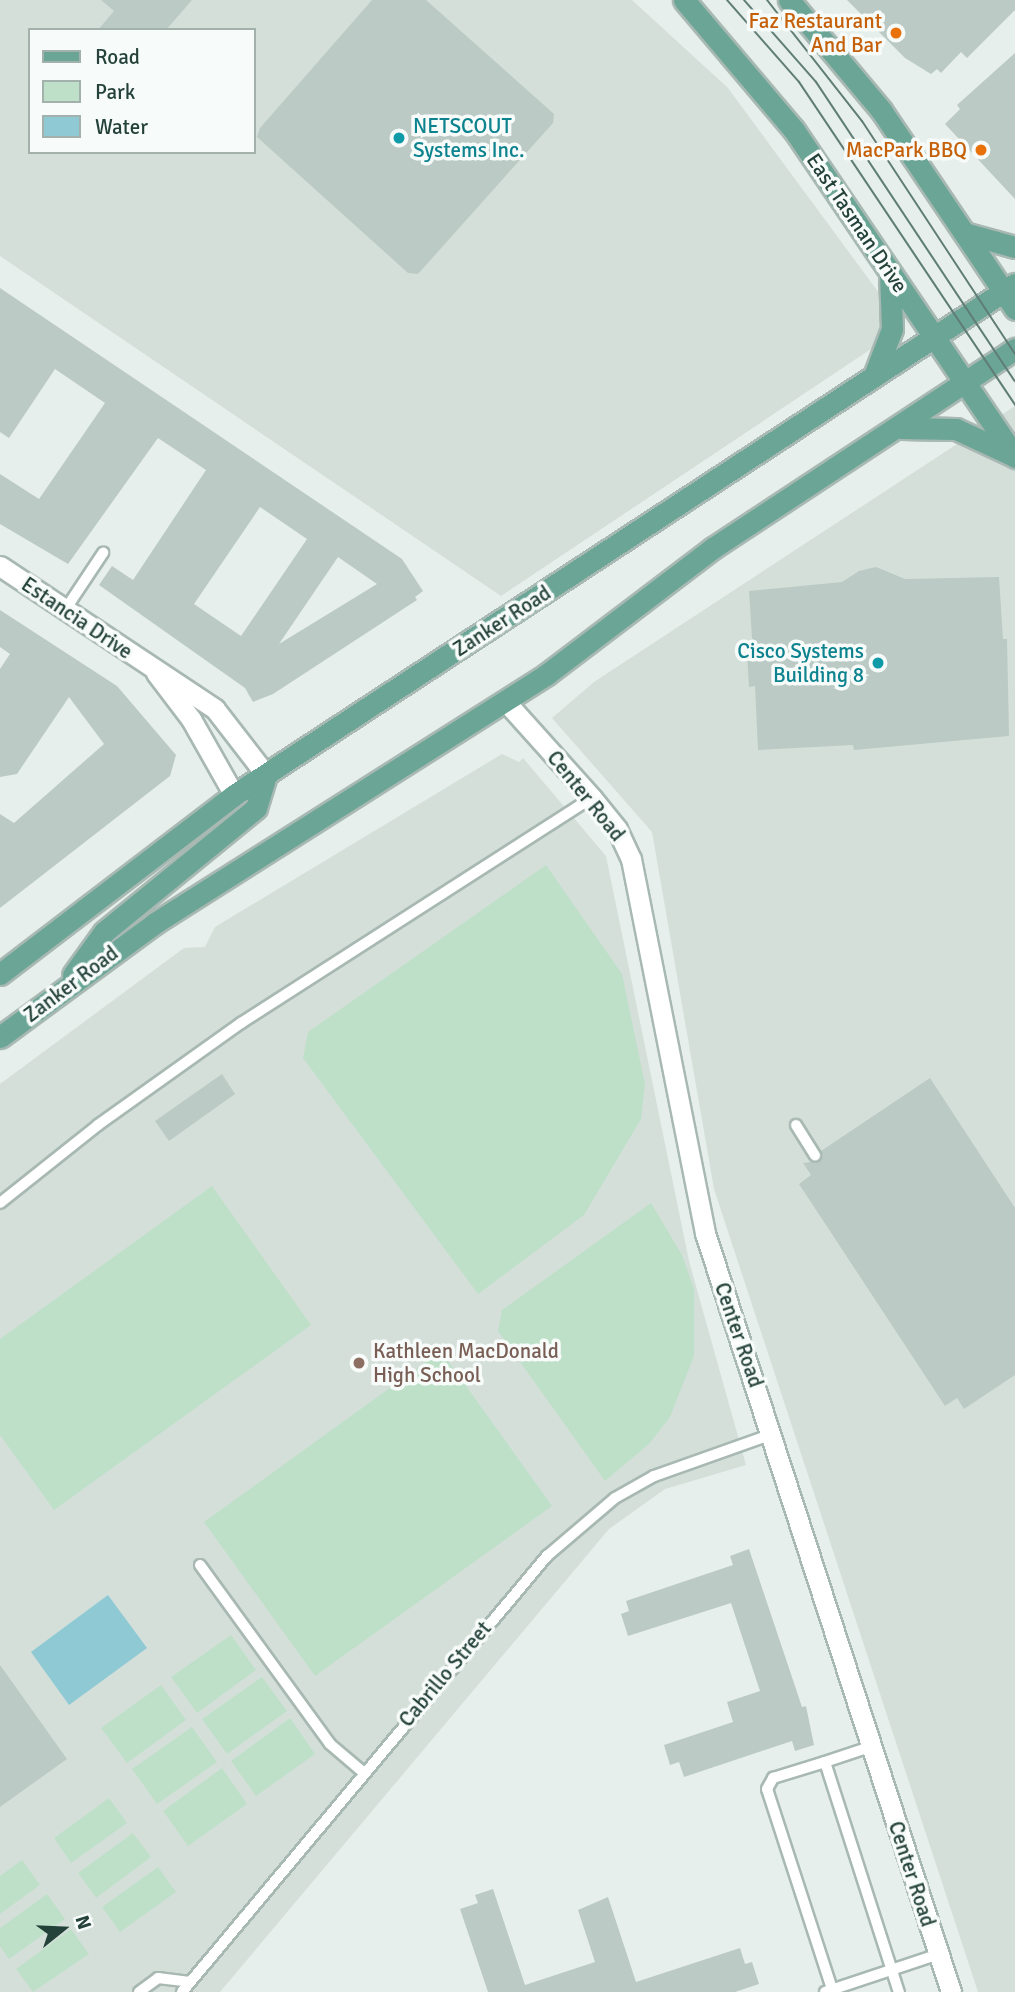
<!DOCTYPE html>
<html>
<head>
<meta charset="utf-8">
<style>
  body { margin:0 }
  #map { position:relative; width:1015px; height:1992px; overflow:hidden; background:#e6efeb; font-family:Signika,sans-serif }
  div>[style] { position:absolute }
  .built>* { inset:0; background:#d4dfda }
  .green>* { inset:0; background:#bfe0c8 }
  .water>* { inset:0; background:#8ec9d4 }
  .building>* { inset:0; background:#bbcac4 }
  .roads { filter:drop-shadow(2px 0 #a8b8b2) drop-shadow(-2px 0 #a8b8b2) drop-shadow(0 2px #a8b8b2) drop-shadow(0 -2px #a8b8b2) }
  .service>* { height:10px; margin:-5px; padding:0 5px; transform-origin:5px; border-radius:5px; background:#fff }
  .minor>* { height:19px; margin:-9.5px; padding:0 9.5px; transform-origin:9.5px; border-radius:9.5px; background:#fff }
  .primary>* { height:21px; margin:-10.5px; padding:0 10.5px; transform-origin:10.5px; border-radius:10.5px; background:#6aa596 }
  .tram>* { height:2px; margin:-1px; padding:0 1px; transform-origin:1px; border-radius:1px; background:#5f7d75 }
  .dots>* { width:19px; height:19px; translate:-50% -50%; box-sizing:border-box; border:4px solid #f7fbf9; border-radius:50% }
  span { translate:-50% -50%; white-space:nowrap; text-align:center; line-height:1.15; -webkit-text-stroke:7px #f7fbf9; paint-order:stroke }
  .food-label { font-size:21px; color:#c56008 }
  .right { translate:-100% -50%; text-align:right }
  .culture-label { font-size:21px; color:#0d838f }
  .left { translate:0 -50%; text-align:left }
  .street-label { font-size:21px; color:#24423a }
  .education-label { font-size:21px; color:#785e54 }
  .legend { position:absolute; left:28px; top:28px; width:228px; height:126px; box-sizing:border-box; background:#f7fbf9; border:2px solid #a3b1ad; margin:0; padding:9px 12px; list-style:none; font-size:21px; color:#24423a }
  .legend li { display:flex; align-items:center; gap:14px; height:35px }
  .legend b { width:35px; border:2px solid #a3b1ad }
  .north { position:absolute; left:28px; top:1894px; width:70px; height:70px; -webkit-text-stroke:5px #f7fbf9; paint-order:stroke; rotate:72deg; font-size:19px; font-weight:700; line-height:28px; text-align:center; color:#24423a }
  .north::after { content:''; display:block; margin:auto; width:24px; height:32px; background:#24423a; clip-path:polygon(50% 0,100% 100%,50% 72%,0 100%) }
</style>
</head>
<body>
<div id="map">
  <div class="built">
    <i style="clip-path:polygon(evenodd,0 0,632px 0,728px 88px,904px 327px,501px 596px,0 256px,0 0,30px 30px,254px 30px,254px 152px,30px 152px,30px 30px)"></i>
    <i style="clip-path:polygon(1015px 406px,1015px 1992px,978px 1992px,714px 1189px,652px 832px,552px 718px,594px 682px)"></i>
    <i style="clip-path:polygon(502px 754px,519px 762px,523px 758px,606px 856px,689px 1261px,746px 1465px,665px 1489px,609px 1529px,220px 1992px,0 1992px,0 1084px,184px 948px,205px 947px,215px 927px)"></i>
  </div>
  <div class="green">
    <i style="clip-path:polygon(546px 865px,622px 974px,645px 1084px,641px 1119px,584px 1215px,478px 1294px,303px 1058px,308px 1032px)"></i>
    <i style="clip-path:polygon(212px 1186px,311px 1325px,54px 1510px,0 1435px,0 1339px)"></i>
    <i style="clip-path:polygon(651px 1203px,682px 1255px,694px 1289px,694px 1356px,670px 1417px,649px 1444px,605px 1481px,498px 1331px,502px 1310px)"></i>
    <i style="clip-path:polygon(441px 1351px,552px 1506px,315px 1676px,204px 1522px)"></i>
    <i style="clip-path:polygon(231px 1635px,256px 1670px,197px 1713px,171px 1677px)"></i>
    <i style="clip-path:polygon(262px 1677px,287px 1711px,227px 1754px,202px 1719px)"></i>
    <i style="clip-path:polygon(161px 1685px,186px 1720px,127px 1763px,101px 1728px)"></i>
    <i style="clip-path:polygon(290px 1718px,315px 1754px,256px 1796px,231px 1761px)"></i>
    <i style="clip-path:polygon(192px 1727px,217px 1762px,157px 1804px,132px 1769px)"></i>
    <i style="clip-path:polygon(222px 1768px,247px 1804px,188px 1846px,163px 1811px)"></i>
    <i style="clip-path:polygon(109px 1798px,127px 1823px,71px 1863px,54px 1838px)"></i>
    <i style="clip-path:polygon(133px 1833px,151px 1857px,96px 1898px,78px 1873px)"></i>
    <i style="clip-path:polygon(22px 1860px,40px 1885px,0 1914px,0 1876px)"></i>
    <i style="clip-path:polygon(158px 1867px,176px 1892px,120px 1932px,102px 1907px)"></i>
    <i style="clip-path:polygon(47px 1894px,65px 1919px,9px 1959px,0 1946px,0 1928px)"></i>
    <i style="clip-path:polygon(71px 1929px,89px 1954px,33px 1992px,16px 1969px)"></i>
  </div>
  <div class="water">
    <i style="clip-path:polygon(108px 1595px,147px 1648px,69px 1705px,31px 1652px)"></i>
  </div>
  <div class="building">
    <i style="clip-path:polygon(101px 0,192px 0,166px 30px,98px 30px,114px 11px)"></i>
    <i style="clip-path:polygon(372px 0,426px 0,554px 114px,553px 123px,418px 274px,408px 273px,257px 137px,260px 128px)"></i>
    <i style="clip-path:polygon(847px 0,1015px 0,1015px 10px,967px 58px,961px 52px,941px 73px,937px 69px,931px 74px,905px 58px)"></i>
    <i style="clip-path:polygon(1015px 53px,1015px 199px,945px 124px,960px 109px,957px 105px)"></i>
    <i style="clip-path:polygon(evenodd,0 288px,402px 559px,423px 591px,415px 597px,417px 600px,273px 694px,253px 702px,245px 688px,99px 585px,112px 566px,133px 580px,206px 470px,158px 438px,68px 564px,0 524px,0 474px,39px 499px,105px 403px,55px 369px,9px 438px,0 432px,0 288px,260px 507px,307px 539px,241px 636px,194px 604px,260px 507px,0 288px,338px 557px,377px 584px,279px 644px,338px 557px)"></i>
    <i style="clip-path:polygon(876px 567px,905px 579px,999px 577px,1003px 639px,1007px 639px,1009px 736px,854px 750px,853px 745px,758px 750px,755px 686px,749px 687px,747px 654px,753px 654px,749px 591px,842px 582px,859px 571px)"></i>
    <i style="clip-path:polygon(0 610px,117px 686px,176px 755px,170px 776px,0 908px,0 814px,14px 823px,104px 744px,69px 697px,17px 774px,0 777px,0 669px,10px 654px,0 647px)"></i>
    <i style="clip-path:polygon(222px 1074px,235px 1094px,169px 1141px,155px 1121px)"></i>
    <i style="clip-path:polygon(930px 1078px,1015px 1208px,1015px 1375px,964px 1409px,957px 1398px,945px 1406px,799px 1184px,811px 1175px,803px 1163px,820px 1161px,821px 1151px)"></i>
    <i style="clip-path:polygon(749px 1549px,802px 1707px,806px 1706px,814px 1745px,795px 1751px,792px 1741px,684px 1777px,679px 1762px,670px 1765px,664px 1745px,733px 1722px,727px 1702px,760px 1691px,731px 1603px,628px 1636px,621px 1614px,629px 1611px,626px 1601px,733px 1565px,730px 1556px)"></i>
    <i style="clip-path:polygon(0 1665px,67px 1759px,0 1807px)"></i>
    <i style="clip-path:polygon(493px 1889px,525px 1985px,595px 1962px,578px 1910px,608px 1897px,636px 1982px,740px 1948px,745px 1964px,752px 1962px,759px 1984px,735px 1992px,488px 1992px,460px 1909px,478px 1903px,475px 1895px)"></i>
  </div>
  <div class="roads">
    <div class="service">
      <i style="left:65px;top:610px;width:69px;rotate:-56.3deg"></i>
      <i style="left:796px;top:1125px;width:36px;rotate:58deg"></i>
      <i style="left:0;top:1203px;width:125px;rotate:-38.5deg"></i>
      <i style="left:98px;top:1125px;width:176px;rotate:-35.5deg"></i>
      <i style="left:241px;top:1023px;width:417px;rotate:-32.7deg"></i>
      <i style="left:200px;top:1565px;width:221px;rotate:54deg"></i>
      <i style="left:330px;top:1744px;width:43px;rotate:40.3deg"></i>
      <i style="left:825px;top:1762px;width:47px;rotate:-18.4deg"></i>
      <i style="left:139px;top:1992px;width:24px;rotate:-36deg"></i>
      <i style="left:158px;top:1978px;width:32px;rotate:7deg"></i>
      <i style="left:182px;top:1992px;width:569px;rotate:-50.07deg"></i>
      <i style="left:547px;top:1556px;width:89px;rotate:-40.5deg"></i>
      <i style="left:615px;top:1498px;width:45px;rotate:-29.4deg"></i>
      <i style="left:654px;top:1476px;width:123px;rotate:-19.5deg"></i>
      <i style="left:825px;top:1992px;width:120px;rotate:-18.4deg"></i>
      <i style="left:833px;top:1992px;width:213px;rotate:-108deg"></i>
      <i style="left:767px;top:1789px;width:13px;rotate:-61deg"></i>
      <i style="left:773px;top:1778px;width:54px;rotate:-17.1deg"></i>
      <i style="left:825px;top:1762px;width:242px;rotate:72.2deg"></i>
    </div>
    <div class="minor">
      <i style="left:0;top:566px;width:258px;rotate:33.6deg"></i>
      <i style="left:215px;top:709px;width:83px;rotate:52.3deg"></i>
      <i style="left:156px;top:673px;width:58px;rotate:52.7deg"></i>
      <i style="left:191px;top:719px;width:87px;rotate:60.5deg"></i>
      <i style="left:506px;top:702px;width:129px;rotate:48.1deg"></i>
      <i style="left:592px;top:798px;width:40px;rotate:51deg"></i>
      <i style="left:617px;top:829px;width:33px;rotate:65deg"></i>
      <i style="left:631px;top:859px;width:381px;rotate:78.8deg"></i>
      <i style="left:705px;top:1233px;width:798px;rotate:72.04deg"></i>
    </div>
    <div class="primary">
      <i style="left:684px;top:0;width:170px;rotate:49.8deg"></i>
      <i style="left:794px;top:130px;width:395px;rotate:55.9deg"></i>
      <i style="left:789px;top:0;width:143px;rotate:50.1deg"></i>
      <i style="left:881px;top:110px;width:240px;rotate:56deg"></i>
      <i style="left:968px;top:234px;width:49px;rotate:15.5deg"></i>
      <i style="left:874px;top:376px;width:50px;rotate:-69deg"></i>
      <i style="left:892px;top:329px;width:56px;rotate:-92deg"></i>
      <i style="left:901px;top:428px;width:55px;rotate:1deg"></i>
      <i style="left:956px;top:429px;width:62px;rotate:24.9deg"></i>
      <i style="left:0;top:974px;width:295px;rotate:-37.4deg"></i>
      <i style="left:234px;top:795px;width:933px;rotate:-33.2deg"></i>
      <i style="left:73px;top:975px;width:53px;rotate:-54.2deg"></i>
      <i style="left:104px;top:932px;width:196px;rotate:-39.2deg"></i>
      <i style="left:256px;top:808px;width:34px;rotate:-73deg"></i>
      <i style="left:0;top:1037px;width:192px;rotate:-36.3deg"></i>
      <i style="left:155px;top:923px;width:464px;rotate:-32.4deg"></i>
      <i style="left:547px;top:674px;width:208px;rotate:-37.2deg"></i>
      <i style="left:713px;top:548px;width:362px;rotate:-33.4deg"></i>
    </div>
  </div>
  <div class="tram">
    <i style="left:727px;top:0;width:109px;rotate:48.7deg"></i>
    <i style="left:799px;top:82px;width:389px;rotate:56.2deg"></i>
    <i style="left:744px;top:0;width:109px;rotate:48.7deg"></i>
    <i style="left:816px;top:82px;width:359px;rotate:56.4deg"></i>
    <i style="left:767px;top:0;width:154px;rotate:51.9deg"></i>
    <i style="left:862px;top:121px;width:279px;rotate:56.7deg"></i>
  </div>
  <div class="dots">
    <i style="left:896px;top:33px;background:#e8710a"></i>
    <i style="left:399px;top:138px;background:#0f9aa8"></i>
    <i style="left:981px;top:150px;background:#e8710a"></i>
    <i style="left:878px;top:663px;background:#0f9aa8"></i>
    <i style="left:359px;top:1363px;background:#8d6e63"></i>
  </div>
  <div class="food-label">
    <span class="right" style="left:882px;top:33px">Faz Restaurant<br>And Bar</span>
    <span class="right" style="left:967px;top:150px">MacPark BBQ</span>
  </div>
  <div class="culture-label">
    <span class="left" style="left:413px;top:138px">NETSCOUT<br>Systems Inc.</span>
    <span class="right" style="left:864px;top:663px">Cisco Systems<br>Building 8</span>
  </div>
  <div class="street-label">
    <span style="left:857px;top:223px;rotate:56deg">East Tasman Drive</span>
    <span style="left:77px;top:618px;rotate:34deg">Estancia Drive</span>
    <span style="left:502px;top:621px;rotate:-33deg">Zanker Road</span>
    <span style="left:586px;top:796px;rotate:51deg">Center Road</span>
    <span style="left:71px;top:984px;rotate:-37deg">Zanker Road</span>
    <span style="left:739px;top:1335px;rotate:71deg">Center Road</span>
    <span style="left:445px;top:1674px;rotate:-50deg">Cabrillo Street</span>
    <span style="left:912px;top:1874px;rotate:72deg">Center Road</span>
  </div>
  <div class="education-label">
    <span class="left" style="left:373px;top:1363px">Kathleen MacDonald<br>High School</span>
  </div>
  <ul class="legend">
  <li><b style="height:9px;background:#6aa596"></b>Road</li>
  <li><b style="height:19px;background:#bfe0c8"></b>Park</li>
  <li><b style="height:19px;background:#8ec9d4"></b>Water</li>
  </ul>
  <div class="north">N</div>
</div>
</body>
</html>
